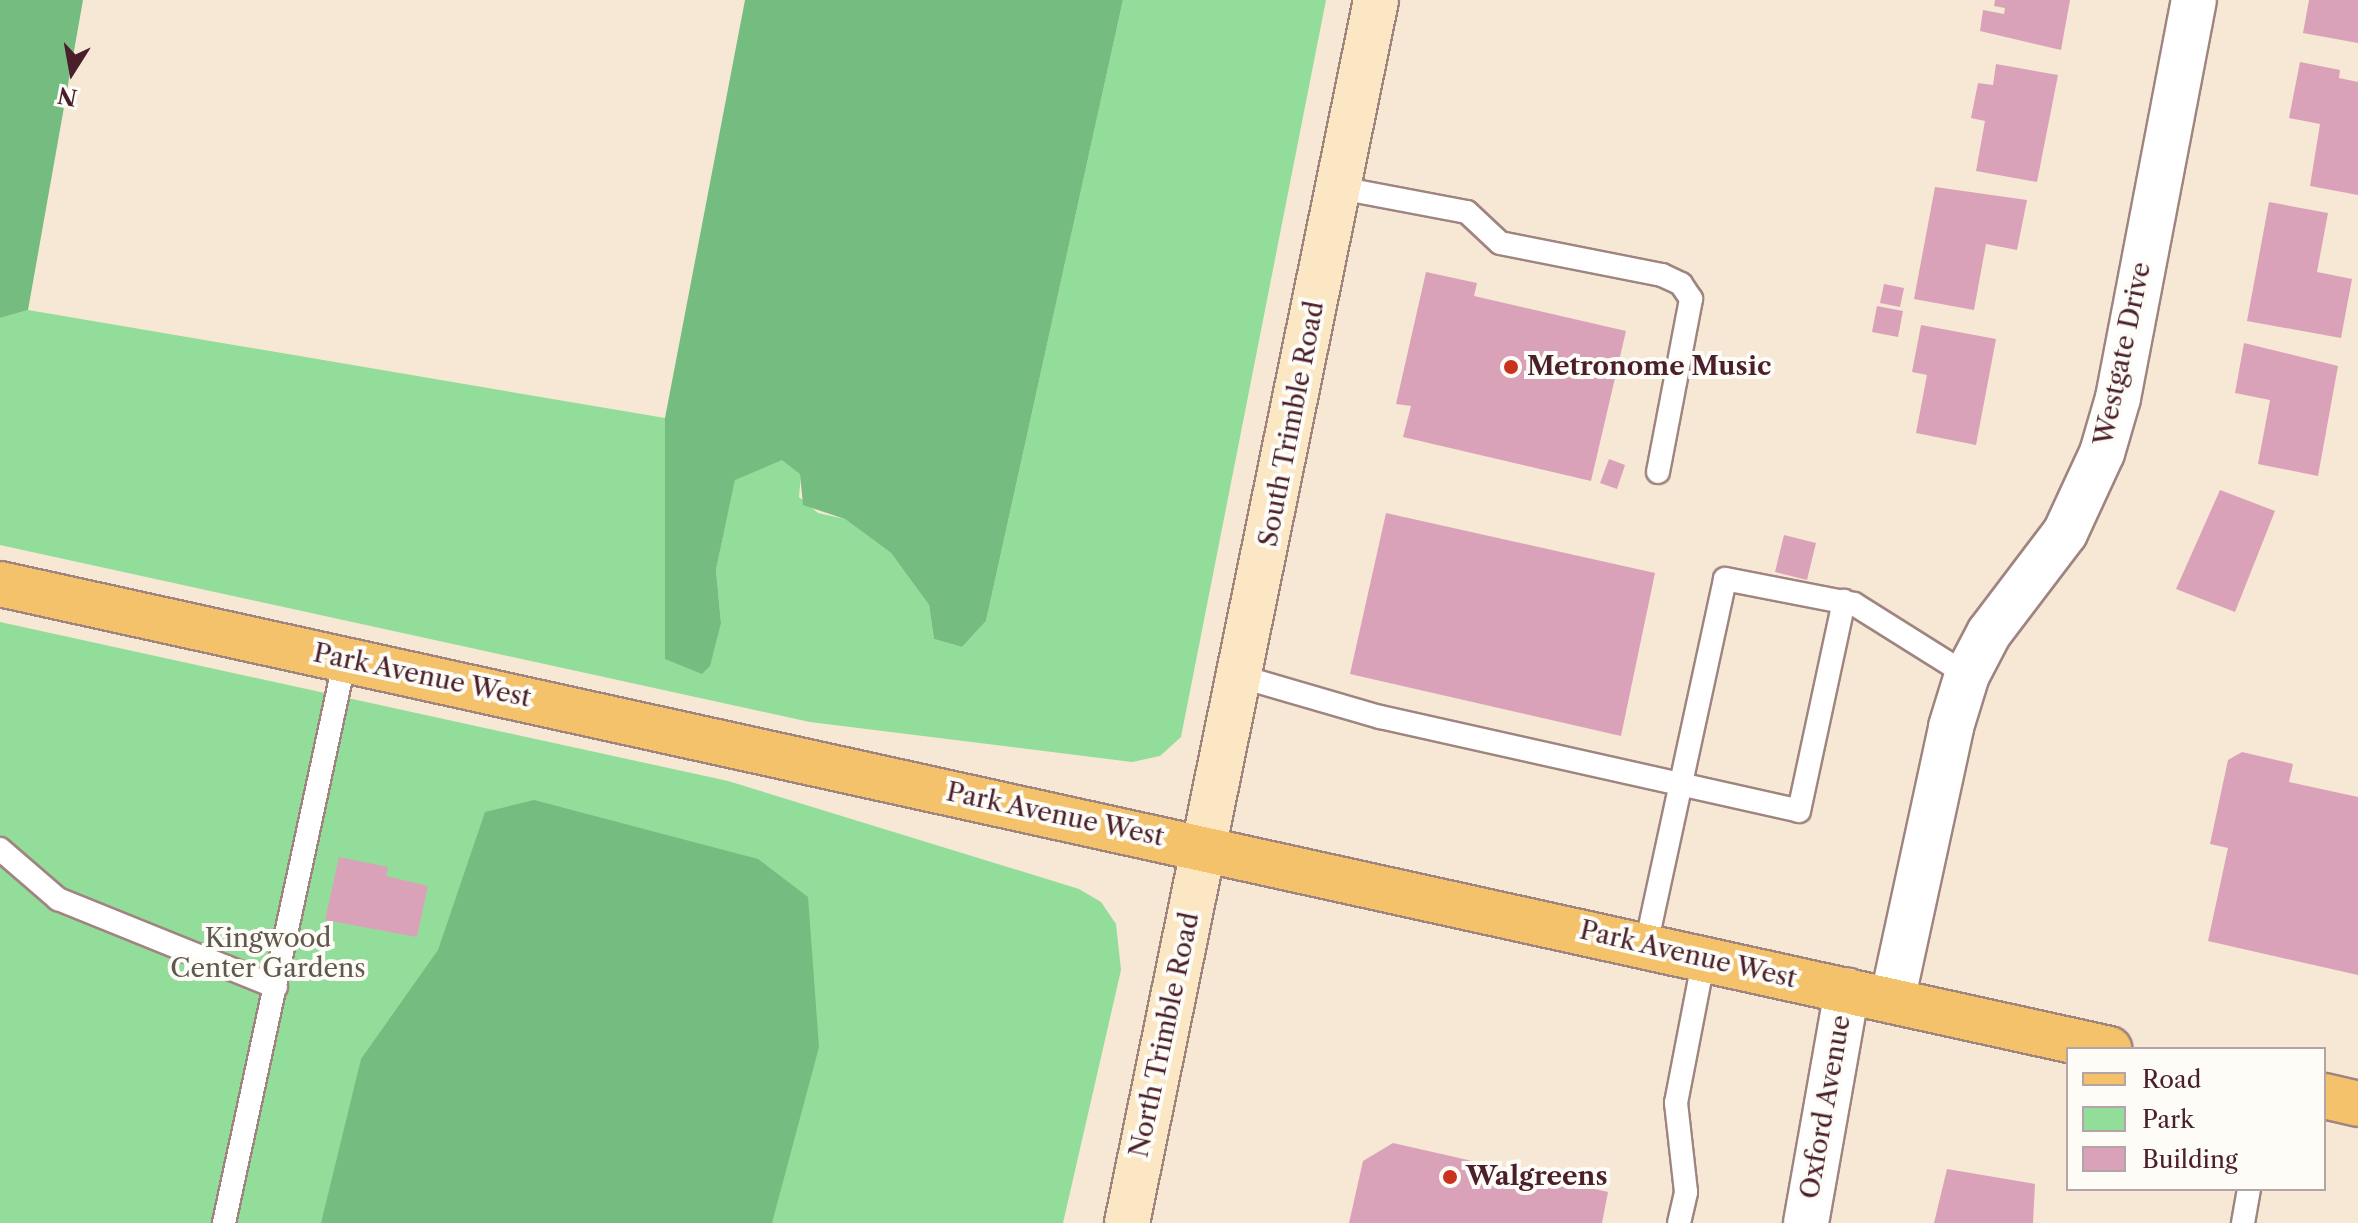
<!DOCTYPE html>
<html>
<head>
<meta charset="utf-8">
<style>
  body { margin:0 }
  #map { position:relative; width:2358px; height:1223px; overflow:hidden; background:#f6e8d4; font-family:"Libre Caslon Text",serif }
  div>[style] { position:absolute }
  .green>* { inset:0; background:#92dd99 }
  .forest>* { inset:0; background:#75bc81 }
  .building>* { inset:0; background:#daa2b9 }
  .roads { filter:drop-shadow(2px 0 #a08480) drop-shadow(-2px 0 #a08480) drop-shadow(0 2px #a08480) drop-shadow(0 -2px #a08480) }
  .service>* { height:22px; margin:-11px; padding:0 11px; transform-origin:11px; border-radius:11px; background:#fff }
  .minor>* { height:44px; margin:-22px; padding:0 22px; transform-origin:22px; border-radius:22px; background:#fff }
  .secondary>* { height:44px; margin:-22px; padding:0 22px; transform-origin:22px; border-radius:22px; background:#fbe7c3 }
  .primary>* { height:44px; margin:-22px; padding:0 22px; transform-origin:22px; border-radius:22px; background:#f4c26a }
  .dots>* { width:22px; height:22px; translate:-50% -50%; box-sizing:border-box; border:4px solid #fdfcf7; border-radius:50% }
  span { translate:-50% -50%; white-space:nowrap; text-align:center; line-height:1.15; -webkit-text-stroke:8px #fdfcf7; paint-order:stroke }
  .street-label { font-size:26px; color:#4a1f2b }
  .poi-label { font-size:26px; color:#4a1f2b; font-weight:700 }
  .left { translate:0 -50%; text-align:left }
  .park-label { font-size:26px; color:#60584c }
  .legend { position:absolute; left:2066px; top:1047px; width:260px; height:144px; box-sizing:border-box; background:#fdfcf7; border:2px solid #b5a4a5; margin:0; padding:10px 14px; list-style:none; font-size:24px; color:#4a1f2b }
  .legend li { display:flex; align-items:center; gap:16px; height:40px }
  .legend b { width:40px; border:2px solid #b5a4a5 }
  .north { position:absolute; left:32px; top:32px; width:80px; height:80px; -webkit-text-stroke:6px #fdfcf7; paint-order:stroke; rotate:191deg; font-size:22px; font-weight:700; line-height:32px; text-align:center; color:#4a1f2b }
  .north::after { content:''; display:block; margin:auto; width:28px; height:36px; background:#4a1f2b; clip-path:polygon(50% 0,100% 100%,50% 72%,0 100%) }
</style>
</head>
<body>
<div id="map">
  <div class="green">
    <i style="clip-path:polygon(1123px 0,1326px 0,1181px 737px,1160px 756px,1132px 762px,810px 722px,0 545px,0 318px,28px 310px,665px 418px,669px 487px,721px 623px,716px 570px,735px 479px,782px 459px,801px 474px,799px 497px,818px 513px,845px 519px,891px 553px,929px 605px,934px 639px,962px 647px,986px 621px)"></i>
    <i style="clip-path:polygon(0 622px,728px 781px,1079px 889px,1101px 902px,1116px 924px,1121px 970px,1063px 1223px,0 1223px)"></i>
  </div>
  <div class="forest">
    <i style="clip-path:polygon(0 0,83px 0,28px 310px,0 318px)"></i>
    <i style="clip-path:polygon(745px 0,1123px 0,986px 621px,962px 647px,934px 639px,929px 605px,891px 553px,845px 519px,803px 505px,800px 474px,782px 460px,735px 480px,716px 570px,721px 623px,710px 666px,702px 674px,665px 659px,665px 418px)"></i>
    <i style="clip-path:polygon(534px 800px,758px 859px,808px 897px,819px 1047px,772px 1223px,321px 1223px,361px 1059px,438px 950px,485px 812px)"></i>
  </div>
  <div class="building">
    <i style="clip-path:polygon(1995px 0,2070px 0,2061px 50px,1980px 31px,1983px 10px,2004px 14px,2005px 8px,1994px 6px)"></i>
    <i style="clip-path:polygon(2309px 0,2358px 0,2358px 43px,2303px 33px)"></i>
    <i style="clip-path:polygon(2300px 62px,2340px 70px,2339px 78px,2358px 82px,2358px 195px,2310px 186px,2320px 124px,2289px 118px)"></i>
    <i style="clip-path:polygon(1996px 64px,2058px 75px,2037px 182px,1976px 171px,1985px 121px,1971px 118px,1978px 83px,1993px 85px)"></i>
    <i style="clip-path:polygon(1935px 187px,2027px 200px,2017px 250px,1986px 244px,1974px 310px,1914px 299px)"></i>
    <i style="clip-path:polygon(2269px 202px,2328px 213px,2317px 272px,2352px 279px,2341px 338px,2247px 321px)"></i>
    <i style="clip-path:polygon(1426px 272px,1477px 283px,1474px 296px,1626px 331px,1591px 481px,1403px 437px,1411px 406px,1396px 404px)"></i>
    <i style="clip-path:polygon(1884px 284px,1904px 288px,1900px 307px,1880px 303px)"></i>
    <i style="clip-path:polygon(1877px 306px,1903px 311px,1898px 337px,1872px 332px)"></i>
    <i style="clip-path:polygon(1921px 325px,1996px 339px,1976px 445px,1916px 433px,1927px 375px,1912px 372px)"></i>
    <i style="clip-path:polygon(2244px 343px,2338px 366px,2318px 476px,2258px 464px,2270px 400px,2235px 393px)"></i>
    <i style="clip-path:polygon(1609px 459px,1625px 465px,1617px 489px,1600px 483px)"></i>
    <i style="clip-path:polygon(2220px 490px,2275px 511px,2235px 612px,2176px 589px)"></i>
    <i style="clip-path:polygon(1386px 513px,1655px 573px,1621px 736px,1350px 674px)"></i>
    <i style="clip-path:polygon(1784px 535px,1816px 543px,1807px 580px,1775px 572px)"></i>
    <i style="clip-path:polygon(2242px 752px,2293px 764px,2289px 782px,2358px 797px,2358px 975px,2208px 941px,2228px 848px,2210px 844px,2228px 760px)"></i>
    <i style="clip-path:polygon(339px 857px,388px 867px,386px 876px,428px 886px,417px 937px,325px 920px)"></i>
    <i style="clip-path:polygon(1393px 1143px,1608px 1192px,1602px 1223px,1349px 1223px,1363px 1161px)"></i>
    <i style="clip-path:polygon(1947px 1169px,2035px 1184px,2033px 1223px,1934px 1223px)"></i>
  </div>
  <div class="roads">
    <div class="service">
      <i style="left:1340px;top:188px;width:129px;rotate:10.7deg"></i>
      <i style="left:1467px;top:212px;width:45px;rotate:43.2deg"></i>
      <i style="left:1500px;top:243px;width:165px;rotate:11.2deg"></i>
      <i style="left:1662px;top:275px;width:21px;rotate:25deg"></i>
      <i style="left:1681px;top:284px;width:18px;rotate:56deg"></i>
      <i style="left:1691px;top:299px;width:176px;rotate:100.8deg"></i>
      <i style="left:1242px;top:677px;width:144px;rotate:16.2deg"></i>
      <i style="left:1380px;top:717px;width:429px;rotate:12.6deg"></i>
      <i style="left:1799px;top:811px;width:215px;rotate:-77.9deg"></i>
      <i style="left:0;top:849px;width:77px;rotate:40.8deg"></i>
      <i style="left:58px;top:899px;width:235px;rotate:22deg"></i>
      <i style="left:1646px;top:945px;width:374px;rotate:-77.8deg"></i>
      <i style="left:1725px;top:579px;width:131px;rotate:11deg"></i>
      <i style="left:1854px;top:604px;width:133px;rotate:32.1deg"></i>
      <i style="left:224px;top:1223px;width:577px;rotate:-77.89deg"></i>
      <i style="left:1679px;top:1223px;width:32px;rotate:-77deg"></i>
      <i style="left:1686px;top:1192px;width:90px;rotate:-96.4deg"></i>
      <i style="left:1676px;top:1103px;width:148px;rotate:-79.1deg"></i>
      <i style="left:2243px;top:1223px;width:35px;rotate:-80deg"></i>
    </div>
    <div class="minor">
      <i style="left:1892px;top:1001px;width:280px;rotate:-77.8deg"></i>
      <i style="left:1951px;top:727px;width:54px;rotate:-72.9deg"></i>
      <i style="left:1967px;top:675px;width:47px;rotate:-62.4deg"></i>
      <i style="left:1989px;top:633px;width:126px;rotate:-52.8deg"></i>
      <i style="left:2065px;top:533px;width:88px;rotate:-65.2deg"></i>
      <i style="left:2102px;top:453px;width:57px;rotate:-73.8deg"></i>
      <i style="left:2118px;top:398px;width:405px;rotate:-79.2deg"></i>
      <i style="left:1806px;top:1223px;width:236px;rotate:-80deg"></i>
    </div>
    <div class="secondary">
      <i style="left:1127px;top:1223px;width:1248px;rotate:-78.49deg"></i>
    </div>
    <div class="primary">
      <i style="left:0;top:584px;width:2160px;rotate:12.43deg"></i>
      <i style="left:2324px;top:1096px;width:35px;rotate:13deg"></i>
    </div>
  </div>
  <div class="dots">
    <i style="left:1511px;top:367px;background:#c8321e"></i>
    <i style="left:1450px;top:1177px;background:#c8321e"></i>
  </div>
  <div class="street-label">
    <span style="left:2123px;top:354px;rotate:-78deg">Westgate Drive</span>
    <span style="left:1292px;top:424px;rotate:-79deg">South Trimble Road</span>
    <span style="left:422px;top:676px;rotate:12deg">Park Avenue West</span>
    <span style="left:1055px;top:815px;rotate:12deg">Park Avenue West</span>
    <span style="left:1688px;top:955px;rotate:13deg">Park Avenue West</span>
    <span style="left:1165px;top:1035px;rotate:-78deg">North Trimble Road</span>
    <span style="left:1826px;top:1107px;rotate:-80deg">Oxford Avenue</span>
  </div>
  <div class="poi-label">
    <span class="left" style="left:1527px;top:367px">Metronome Music</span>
    <span class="left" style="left:1466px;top:1177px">Walgreens</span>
  </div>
  <div class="park-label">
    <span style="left:268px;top:954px">Kingwood<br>Center Gardens</span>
  </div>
  <ul class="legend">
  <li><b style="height:10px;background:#f4c26a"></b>Road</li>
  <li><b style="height:22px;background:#92dd99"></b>Park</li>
  <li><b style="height:22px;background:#daa2b9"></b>Building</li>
  </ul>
  <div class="north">N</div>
</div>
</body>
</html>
